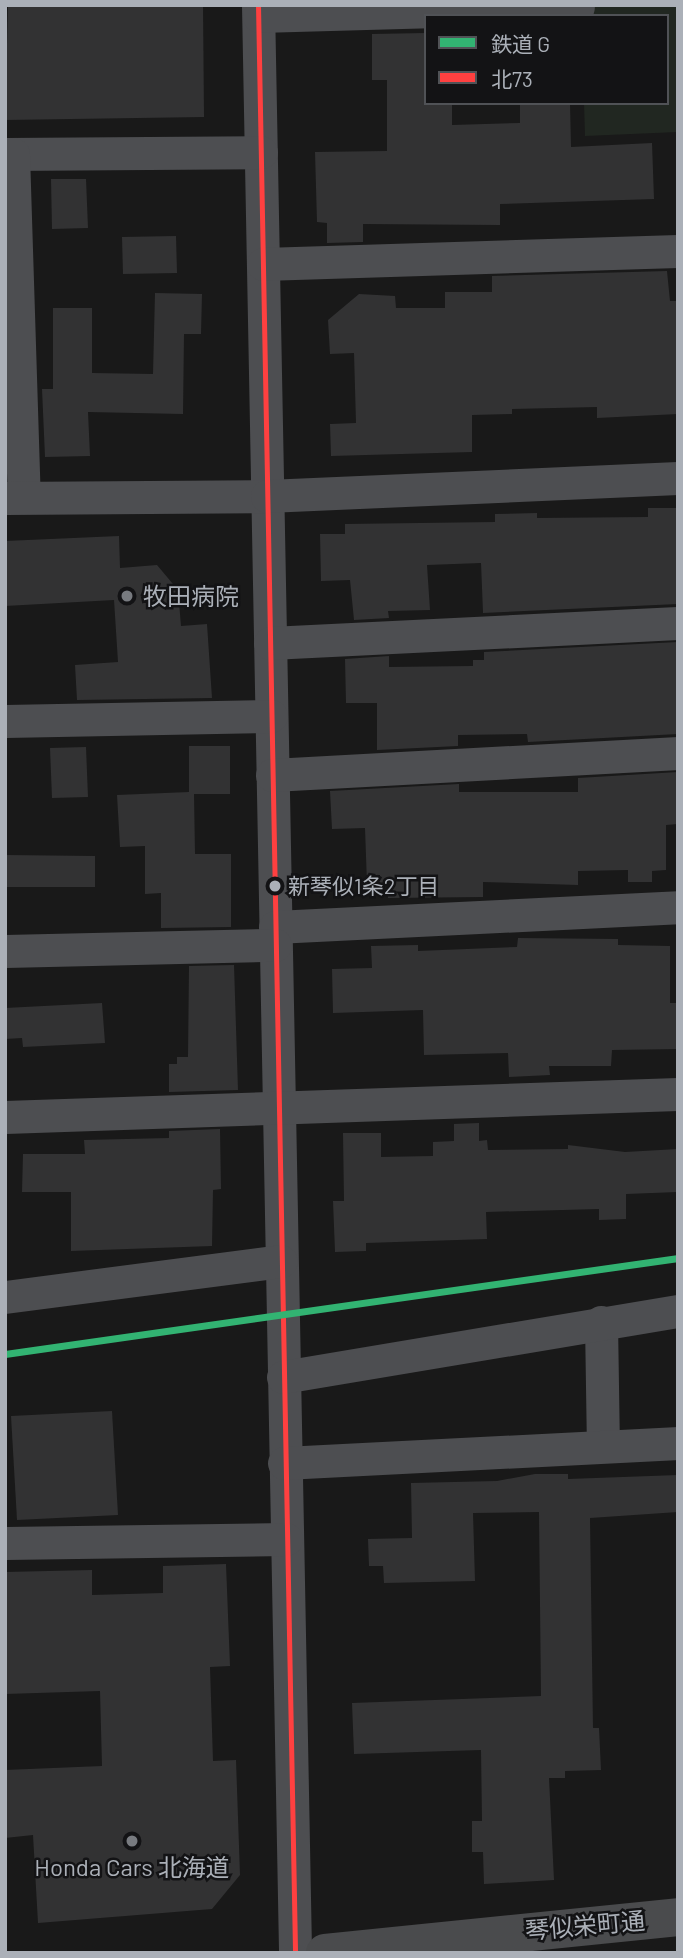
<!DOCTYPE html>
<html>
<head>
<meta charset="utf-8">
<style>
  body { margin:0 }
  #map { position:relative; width:683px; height:1958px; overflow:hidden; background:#191919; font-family:Barlow,"Noto Sans JP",sans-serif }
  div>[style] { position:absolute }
  .green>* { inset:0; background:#212721 }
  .building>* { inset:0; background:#323233 }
  .minor>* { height:33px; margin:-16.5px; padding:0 16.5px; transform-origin:16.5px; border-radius:16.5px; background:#4d4e51 }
  .major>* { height:38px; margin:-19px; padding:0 19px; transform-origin:19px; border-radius:19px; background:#4a4b4d }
  .bus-1>* { height:5px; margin:-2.5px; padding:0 2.5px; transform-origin:2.5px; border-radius:2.5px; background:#ff4040 }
  .rail-1>* { height:7px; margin:-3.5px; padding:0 3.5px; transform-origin:3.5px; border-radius:3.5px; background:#32b372 }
  .dots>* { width:19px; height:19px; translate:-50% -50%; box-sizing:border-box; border:4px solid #131315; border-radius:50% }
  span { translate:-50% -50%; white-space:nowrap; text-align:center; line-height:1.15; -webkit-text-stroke:5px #131315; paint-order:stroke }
  .bus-label { font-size:22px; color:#abb0b8 }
  .left { translate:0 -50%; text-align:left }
  .poi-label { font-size:24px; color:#abb0b8 }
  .street-label { font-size:24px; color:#abb0b8 }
  .frame { position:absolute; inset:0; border:7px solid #abb0b8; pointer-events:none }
  .legend { position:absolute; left:424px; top:14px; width:245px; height:91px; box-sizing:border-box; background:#131315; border:2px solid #505256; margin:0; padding:9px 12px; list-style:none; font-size:21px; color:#abb0b8 }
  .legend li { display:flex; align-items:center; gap:14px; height:35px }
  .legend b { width:35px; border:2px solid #505256 }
</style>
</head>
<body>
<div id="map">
  <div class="green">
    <i style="clip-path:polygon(581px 5px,678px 5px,678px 132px,585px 136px,584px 103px,667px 103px,667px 16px,581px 16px)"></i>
  </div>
  <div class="building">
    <i style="clip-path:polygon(79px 5px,203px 5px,204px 117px,5px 120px,8px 6px)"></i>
    <i style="clip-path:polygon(426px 33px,426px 103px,452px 103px,452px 125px,520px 123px,520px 103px,570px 103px,571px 147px,652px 143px,654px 199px,500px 204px,500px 225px,363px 224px,363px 242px,327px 243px,327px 223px,317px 222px,315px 152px,387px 151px,387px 80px,372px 80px,372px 34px)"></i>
    <i style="clip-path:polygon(51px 179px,86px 179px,88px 228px,52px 229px)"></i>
    <i style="clip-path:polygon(176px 236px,177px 273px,123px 274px,122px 237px)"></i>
    <i style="clip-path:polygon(667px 271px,670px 301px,678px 301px,678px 414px,597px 418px,597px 407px,512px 409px,512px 414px,472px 415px,472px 452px,331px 456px,330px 424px,356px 423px,354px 353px,330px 354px,328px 320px,359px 294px,395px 296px,396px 308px,445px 308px,445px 292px,492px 292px,492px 276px)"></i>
    <i style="clip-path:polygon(155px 293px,202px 294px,201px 334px,184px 334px,183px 414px,88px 412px,90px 456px,45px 457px,42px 389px,53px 389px,53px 308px,92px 308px,92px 373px,153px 374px)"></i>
    <i style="clip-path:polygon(648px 508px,678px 508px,678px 604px,483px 613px,481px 563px,427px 565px,430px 610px,388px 611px,389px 618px,354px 620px,350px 580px,321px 581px,320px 534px,345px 534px,345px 524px,495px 522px,495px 514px,537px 513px,537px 518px,648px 517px)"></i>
    <i style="clip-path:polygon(119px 536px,120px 568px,157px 565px,178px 590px,181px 626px,207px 624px,212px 698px,77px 700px,75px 665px,118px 662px,114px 600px,5px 606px,5px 541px)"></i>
    <i style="clip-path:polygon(678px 642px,678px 734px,528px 742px,527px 734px,458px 735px,458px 746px,377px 750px,377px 703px,346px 703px,345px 659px,389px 656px,389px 667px,473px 666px,473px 660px,484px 660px,484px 652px)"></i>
    <i style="clip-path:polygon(189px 746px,230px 746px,230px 794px,194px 794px,195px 854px,231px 854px,231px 927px,161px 928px,161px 893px,145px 894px,145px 846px,120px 847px,117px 795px,189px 792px)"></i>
    <i style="clip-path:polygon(86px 747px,88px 797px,52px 798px,50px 748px)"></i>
    <i style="clip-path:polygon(678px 772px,678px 824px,666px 825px,666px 870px,652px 871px,652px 882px,628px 882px,628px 870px,578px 871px,578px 885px,483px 882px,483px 897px,388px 898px,388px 884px,367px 884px,365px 828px,332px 829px,330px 791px,459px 784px,459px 792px,578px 792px,578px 778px)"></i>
    <i style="clip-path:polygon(5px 855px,95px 856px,95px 887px,5px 887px)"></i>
    <i style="clip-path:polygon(518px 938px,618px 939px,618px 945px,670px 946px,670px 1003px,677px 1003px,678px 1049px,612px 1050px,611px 1066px,549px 1066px,550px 1075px,509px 1077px,508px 1053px,424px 1055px,423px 1010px,333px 1013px,332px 969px,372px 968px,371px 946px,418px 945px,418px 951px,517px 947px)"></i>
    <i style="clip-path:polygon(234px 965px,238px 1090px,169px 1092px,169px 1064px,177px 1064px,177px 1057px,188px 1057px,189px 966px)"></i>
    <i style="clip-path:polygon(102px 1003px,105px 1043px,23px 1047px,22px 1038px,5px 1039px,5px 1008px)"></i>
    <i style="clip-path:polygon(479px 1123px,479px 1141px,487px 1140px,488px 1150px,568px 1149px,568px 1145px,625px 1152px,678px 1149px,678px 1192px,626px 1194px,626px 1219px,599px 1220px,599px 1209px,486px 1212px,487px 1239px,366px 1243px,366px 1251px,335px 1252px,333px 1201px,344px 1201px,343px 1133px,381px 1133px,381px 1157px,433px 1156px,433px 1142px,454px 1141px,454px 1124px)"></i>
    <i style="clip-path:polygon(220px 1129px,221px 1189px,213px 1190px,212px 1246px,71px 1251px,71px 1192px,22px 1192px,23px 1154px,85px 1154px,84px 1140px,169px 1138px,169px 1131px)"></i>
    <i style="clip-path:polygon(112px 1411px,118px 1515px,17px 1520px,11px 1416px)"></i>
    <i style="clip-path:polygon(535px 1474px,568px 1474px,568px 1479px,678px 1475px,678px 1512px,590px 1518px,593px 1728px,599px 1728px,601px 1770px,565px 1771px,565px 1778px,549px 1778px,554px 1880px,484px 1884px,483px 1852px,472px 1852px,472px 1821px,482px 1821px,481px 1750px,354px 1754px,352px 1703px,541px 1696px,539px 1512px,473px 1513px,475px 1581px,384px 1583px,383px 1566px,369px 1566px,368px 1539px,412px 1538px,411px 1483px,497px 1481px)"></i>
    <i style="clip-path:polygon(226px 1564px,230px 1666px,210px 1667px,213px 1761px,236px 1760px,240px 1875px,212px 1909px,38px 1923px,33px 1835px,5px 1838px,5px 1770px,102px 1766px,100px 1691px,5px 1694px,5px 1572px,92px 1570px,92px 1595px,163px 1593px,163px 1566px)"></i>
  </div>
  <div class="minor">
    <i style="left:258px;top:5px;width:1948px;rotate:88.91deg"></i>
    <i style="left:259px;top:16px;width:319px;rotate:-1.6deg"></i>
    <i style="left:5px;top:154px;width:256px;rotate:-0.4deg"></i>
    <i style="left:13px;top:154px;width:343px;rotate:88.2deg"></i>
    <i style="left:263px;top:264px;width:415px;rotate:-1.8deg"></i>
    <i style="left:5px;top:498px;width:262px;rotate:-0.4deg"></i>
    <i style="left:267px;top:496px;width:411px;rotate:-2.5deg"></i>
    <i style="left:270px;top:643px;width:408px;rotate:-2.8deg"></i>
    <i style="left:5px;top:721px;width:266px;rotate:-1.1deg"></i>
    <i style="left:272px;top:775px;width:407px;rotate:-3.1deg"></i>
    <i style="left:275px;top:927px;width:403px;rotate:-2.8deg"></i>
    <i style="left:5px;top:951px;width:270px;rotate:-1.3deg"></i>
    <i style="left:5px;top:1117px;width:673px;rotate:-1.96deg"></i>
    <i style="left:5px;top:1297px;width:278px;rotate:-7.4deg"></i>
    <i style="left:601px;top:1322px;width:123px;rotate:89.1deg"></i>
    <i style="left:283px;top:1377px;width:400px;rotate:-9.5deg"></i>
    <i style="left:284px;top:1463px;width:395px;rotate:-2.9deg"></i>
    <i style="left:5px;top:1543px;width:281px;rotate:-0.8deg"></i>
  </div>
  <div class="major">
    <i style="left:325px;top:1953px;width:355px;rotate:-5.8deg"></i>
  </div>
  <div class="bus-1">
    <i style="left:258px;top:5px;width:1948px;rotate:88.91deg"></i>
  </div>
  <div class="rail-1">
    <i style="left:5px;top:1354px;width:680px;rotate:-8.12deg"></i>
  </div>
  <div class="dots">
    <i style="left:127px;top:596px;background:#787b80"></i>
    <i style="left:275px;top:886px;background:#abb0b8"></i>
    <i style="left:132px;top:1841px;background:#787b80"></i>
  </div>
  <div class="bus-label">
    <span class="left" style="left:288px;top:886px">新琴似1条2丁目</span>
  </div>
  <div class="poi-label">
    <span class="left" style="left:143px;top:596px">牧田病院</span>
    <span style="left:132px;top:1867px">Honda Cars 北海道</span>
  </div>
  <div class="street-label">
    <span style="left:585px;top:1925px;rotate:-5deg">琴似栄町通</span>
  </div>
  <div class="frame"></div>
  <ul class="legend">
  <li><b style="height:9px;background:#32b372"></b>鉄道 G</li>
  <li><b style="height:9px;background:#ff4040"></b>北73</li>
  </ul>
</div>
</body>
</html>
